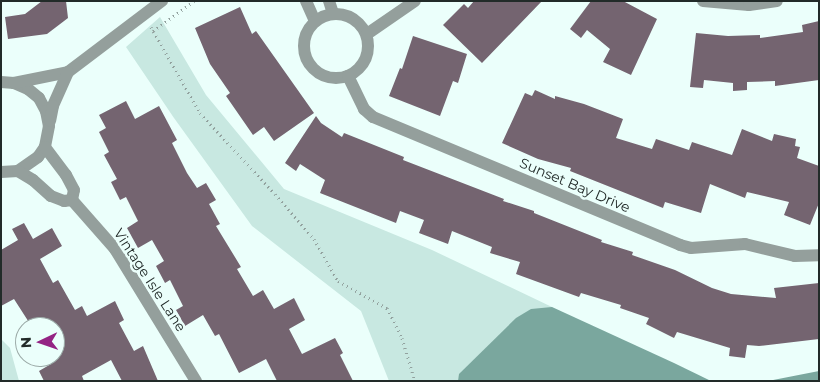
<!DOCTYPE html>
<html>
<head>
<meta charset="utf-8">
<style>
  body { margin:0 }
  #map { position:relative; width:820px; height:382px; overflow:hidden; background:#ebfffb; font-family:Montserrat,sans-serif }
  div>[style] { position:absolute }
  .green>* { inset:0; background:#c8e8e1 }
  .water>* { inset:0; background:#7aa79e }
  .building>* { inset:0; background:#746470 }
  .path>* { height:3px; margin-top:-1.5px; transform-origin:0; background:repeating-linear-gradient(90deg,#92a19e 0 1px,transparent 0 5px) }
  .minor>* { height:12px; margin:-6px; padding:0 6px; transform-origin:6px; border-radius:6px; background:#949f9c }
  .minor>.ring { margin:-6px; padding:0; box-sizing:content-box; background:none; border:12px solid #949f9c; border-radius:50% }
  span { translate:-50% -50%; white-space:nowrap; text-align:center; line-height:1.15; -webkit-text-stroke:5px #ebfffb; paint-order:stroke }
  .street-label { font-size:14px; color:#222b29 }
  .frame { position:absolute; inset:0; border:2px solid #222b29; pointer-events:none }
  .north { position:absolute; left:15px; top:317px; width:50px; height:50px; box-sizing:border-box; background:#ebfffb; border:1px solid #9baaa7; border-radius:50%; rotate:267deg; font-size:14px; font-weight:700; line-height:20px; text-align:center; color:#222b29 }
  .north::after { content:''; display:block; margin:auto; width:18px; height:22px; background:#942484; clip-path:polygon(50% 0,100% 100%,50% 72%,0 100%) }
</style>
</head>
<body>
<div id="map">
  <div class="green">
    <i style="clip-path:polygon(160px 17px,206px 95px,284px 189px,432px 250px,552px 307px,589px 381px,389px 381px,361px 311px,252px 226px,174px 118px,126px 47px)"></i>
    <i style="clip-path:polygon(1px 339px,10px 348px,19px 381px,1px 381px)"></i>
  </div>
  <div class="water">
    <i style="clip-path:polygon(552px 307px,674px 363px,711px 381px,458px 381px,459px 374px,516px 318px,531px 309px)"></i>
    <i style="clip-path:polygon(819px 371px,819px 381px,767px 381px,768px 381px)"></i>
  </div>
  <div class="building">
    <i style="clip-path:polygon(42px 1px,66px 1px,68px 18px,47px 34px,8px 39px,5px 17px,25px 14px)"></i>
    <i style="clip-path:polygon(474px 1px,542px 1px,482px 63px,443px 25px,464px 4px,468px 8px)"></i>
    <i style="clip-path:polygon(591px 1px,623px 1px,657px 19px,631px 75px,603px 62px,610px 49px,587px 30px,581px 38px,570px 29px)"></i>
    <i style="clip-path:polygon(240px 7px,252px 34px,256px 31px,314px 113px,274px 141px,264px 127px,253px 135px,226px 96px,230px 93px,210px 64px,195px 28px)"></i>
    <i style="clip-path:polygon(819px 21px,819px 80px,775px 86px,775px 81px,747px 82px,747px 90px,733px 91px,733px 83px,704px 80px,703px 88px,690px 87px,696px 33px,728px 36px,760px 35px,760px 38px,803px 32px,802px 25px)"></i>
    <i style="clip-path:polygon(413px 36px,467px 54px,458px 83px,453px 81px,440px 116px,389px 96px,400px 68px,402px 69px)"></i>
    <i style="clip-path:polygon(535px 90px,555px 99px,555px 96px,584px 104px,623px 119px,616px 138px,652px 149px,656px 139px,689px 150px,692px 142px,732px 155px,742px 129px,772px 141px,774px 134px,796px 139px,795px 146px,800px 147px,797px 158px,819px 166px,819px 203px,810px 225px,784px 215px,789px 202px,747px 192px,745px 198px,710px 184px,701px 213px,665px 202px,663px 208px,570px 171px,571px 168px,538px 159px,502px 143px,525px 93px,532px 96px)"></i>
    <i style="clip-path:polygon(126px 101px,135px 119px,159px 106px,177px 140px,172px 143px,187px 173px,197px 188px,206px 183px,216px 200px,209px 204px,220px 224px,216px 226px,241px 267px,237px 269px,253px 296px,263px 290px,274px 309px,294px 298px,305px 320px,289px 329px,302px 354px,335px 338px,343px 353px,340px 355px,353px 381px,277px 381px,266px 359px,239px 373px,219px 334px,215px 336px,203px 315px,185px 326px,176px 310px,183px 306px,170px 280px,165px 283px,156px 266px,164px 261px,152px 240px,138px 248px,127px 228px,138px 221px,126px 197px,120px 200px,111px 182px,117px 179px,104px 155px,109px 152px,99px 132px,106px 128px,99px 115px)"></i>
    <i style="clip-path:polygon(316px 116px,321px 123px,342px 137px,344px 133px,404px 157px,403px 160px,504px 199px,503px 201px,534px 211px,534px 213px,602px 240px,601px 242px,633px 252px,632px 255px,675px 270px,712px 288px,731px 294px,776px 298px,774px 288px,819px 283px,819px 339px,759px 346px,747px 345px,745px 358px,729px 356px,730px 348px,677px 332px,674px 338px,646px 324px,649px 318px,620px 308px,621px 305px,581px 293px,579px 297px,516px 274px,520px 262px,490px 253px,492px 247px,452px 231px,448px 244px,419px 233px,424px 220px,400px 211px,396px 223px,320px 193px,325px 180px,300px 164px,296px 171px,285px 163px)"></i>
    <i style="clip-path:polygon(24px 223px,33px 239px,52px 228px,62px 246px,40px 259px,53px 283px,58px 280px,75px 310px,82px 306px,87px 316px,115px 301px,124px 320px,119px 323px,134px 351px,143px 346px,158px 381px,122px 381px,111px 360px,82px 376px,84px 381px,44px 381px,39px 371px,51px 364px,48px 357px,55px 357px,55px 327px,32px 327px,14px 299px,1px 306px,1px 250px,18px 240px,12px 229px)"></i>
  </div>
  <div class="path">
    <i style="left:151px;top:27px;width:99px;rotate:60.3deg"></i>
    <i style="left:200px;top:113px;width:110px;rotate:47.2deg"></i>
    <i style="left:275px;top:194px;width:60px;rotate:49.1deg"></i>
    <i style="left:314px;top:239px;width:48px;rotate:60.3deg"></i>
    <i style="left:338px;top:281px;width:56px;rotate:28.9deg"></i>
    <i style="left:387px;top:308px;width:34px;rotate:63deg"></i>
    <i style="left:402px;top:338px;width:45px;rotate:73.2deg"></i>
    <i style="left:153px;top:31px;width:51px;rotate:-36.2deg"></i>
  </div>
  <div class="minor">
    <i style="left:306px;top:1px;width:22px;rotate:66deg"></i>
    <i style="left:329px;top:1px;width:13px;rotate:72deg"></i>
    <i style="left:703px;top:1px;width:46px;rotate:5deg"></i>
    <i style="left:749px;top:5px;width:28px;rotate:-8deg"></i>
    <i class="ring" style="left:304px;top:14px;width:52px;height:52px"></i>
    <i style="left:367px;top:34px;width:58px;rotate:-34.5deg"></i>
    <i style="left:68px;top:72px;width:118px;rotate:-37.1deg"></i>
    <i style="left:348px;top:76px;width:37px;rotate:64deg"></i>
    <i style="left:364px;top:109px;width:12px;rotate:42deg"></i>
    <i style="left:373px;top:117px;width:333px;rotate:22.6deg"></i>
    <i style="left:680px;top:245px;width:11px;rotate:15deg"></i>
    <i style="left:691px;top:248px;width:54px;rotate:-4.2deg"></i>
    <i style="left:745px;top:244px;width:51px;rotate:13.5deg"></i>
    <i style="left:795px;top:256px;width:24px;rotate:-2deg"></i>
    <i style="left:1px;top:82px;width:13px;rotate:4deg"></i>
    <i style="left:14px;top:83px;width:15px;rotate:23deg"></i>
    <i style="left:28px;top:89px;width:14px;rotate:39deg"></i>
    <i style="left:39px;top:98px;width:15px;rotate:62deg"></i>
    <i style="left:46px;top:111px;width:15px;rotate:79deg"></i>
    <i style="left:49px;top:126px;width:21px;rotate:101deg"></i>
    <i style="left:45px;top:147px;width:12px;rotate:125deg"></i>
    <i style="left:38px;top:157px;width:24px;rotate:145deg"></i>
    <i style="left:18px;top:171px;width:17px;rotate:177deg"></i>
    <i style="left:14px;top:83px;width:55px;rotate:-11.5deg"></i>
    <i style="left:68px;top:72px;width:37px;rotate:114deg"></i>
    <i style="left:53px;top:106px;width:15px;rotate:101deg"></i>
    <i style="left:18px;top:171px;width:17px;rotate:31deg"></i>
    <i style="left:33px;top:180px;width:24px;rotate:42deg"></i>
    <i style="left:51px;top:196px;width:14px;rotate:21deg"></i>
    <i style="left:64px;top:201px;width:8px;rotate:-7deg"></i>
    <i style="left:72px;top:200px;width:10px;rotate:-79deg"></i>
    <i style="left:74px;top:190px;width:17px;rotate:-118deg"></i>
    <i style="left:66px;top:175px;width:35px;rotate:-127deg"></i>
    <i style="left:72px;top:200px;width:65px;rotate:48.7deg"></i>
    <i style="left:115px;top:249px;width:155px;rotate:58.5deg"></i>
  </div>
  <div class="street-label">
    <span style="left:575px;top:185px;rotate:23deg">Sunset Bay Drive</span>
    <span style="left:150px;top:280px;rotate:57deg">Vintage Isle Lane</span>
  </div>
  <div class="frame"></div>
  <div class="north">N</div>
</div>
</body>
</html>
